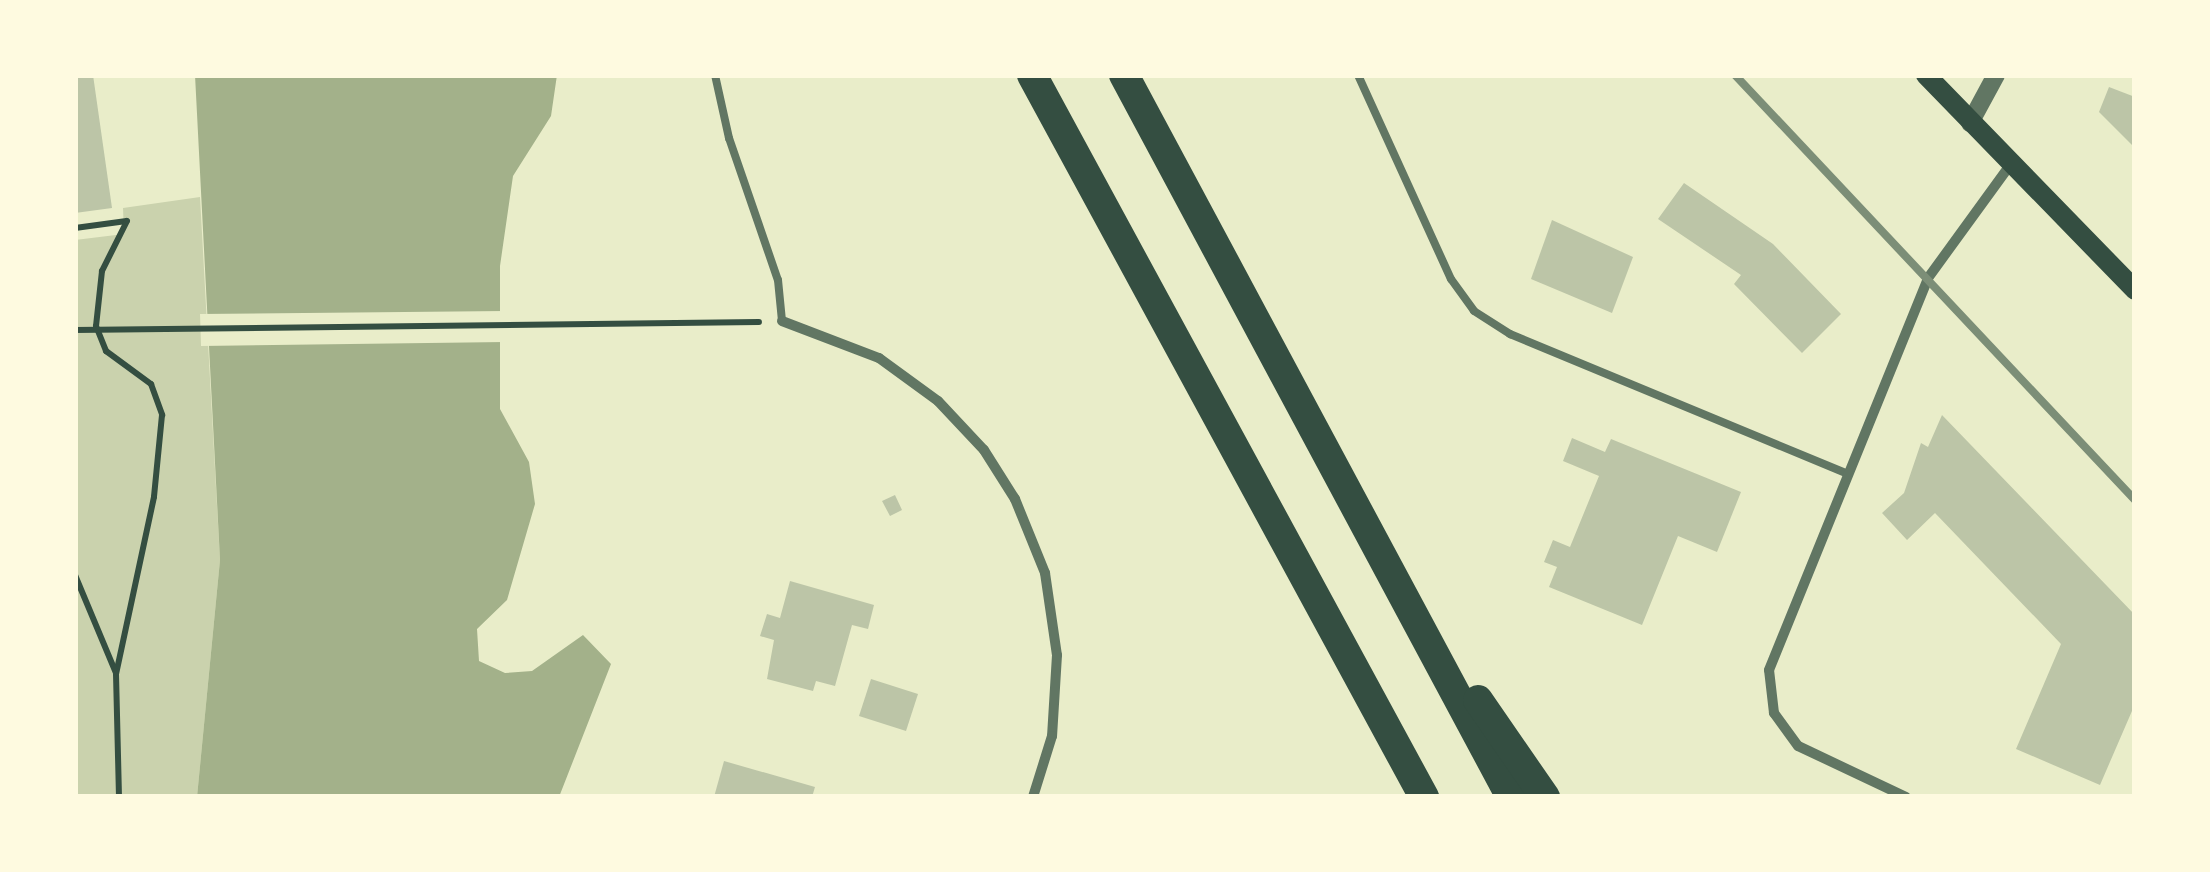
<!DOCTYPE html>
<html>
<head>
<meta charset="utf-8">
<style>
  body { margin:0 }
  #map { position:relative; width:2210px; height:872px; overflow:hidden; background:#e9edc9; font-family:"Asap Condensed",sans-serif }
  div>[style] { position:absolute }
  .green>* { inset:0; background:#cad2ad }
  .water>* { inset:0; background:#a3b18a }
  .pier>* { inset:0; background:#e9edc9 }
  .building>* { inset:0; background:#bcc5a7 }
  .path>* { height:6px; margin:-3px; padding:0 3px; transform-origin:3px; border-radius:3px; background:#344e41 }
  .service>* { height:8px; margin:-4px; padding:0 4px; transform-origin:4px; border-radius:4px; background:#617663 }
  .minor>* { height:10px; margin:-5px; padding:0 5px; transform-origin:5px; border-radius:5px; background:#617663 }
  .tertiary>* { height:18px; margin:-9px; padding:0 9px; transform-origin:9px; border-radius:9px; background:#617663 }
  .secondary>* { height:20px; margin:-10px; padding:0 10px; transform-origin:10px; border-radius:10px; background:#344e41 }
  .motorway>* { height:30px; margin:-15px; padding:0 15px; transform-origin:15px; border-radius:15px; background:#344e41 }
  .rail>* { height:8px; margin:-4px; padding:0 4px; transform-origin:4px; border-radius:4px; background:#7c8e77 }
  span { translate:-50% -50%; white-space:nowrap; text-align:center; line-height:1.15; -webkit-text-stroke:8px #fefae0; paint-order:stroke }
  .frame { position:absolute; inset:0; border:78px solid #fefae0; pointer-events:none }
</style>
</head>
<body>
<div id="map">
  <div class="green">
    <i style="clip-path:polygon(200px 197px,220px 560px,197px 797px,75px 797px,75px 240px,124px 234px,123px 208px)"></i>
  </div>
  <div class="water">
    <i style="clip-path:polygon(195px 75px,557px 75px,551px 116px,513px 176px,500px 266px,500px 409px,529px 462px,535px 504px,507px 600px,477px 629px,479px 661px,505px 673px,532px 671px,583px 635px,611px 664px,559px 797px,197px 797px,220px 560px)"></i>
  </div>
  <div class="pier">
    <i style="clip-path:polygon(505px 311px,505px 342px,201px 346px,200px 314px)"></i>
  </div>
  <div class="building">
    <i style="clip-path:polygon(75px 75px,93px 75px,112px 208px,75px 213px)"></i>
    <i style="clip-path:polygon(2109px 87px,2135px 97px,2135px 148px,2099px 112px)"></i>
    <i style="clip-path:polygon(1684px 183px,1773px 244px,1841px 314px,1802px 353px,1734px 284px,1741px 275px,1658px 219px)"></i>
    <i style="clip-path:polygon(1552px 220px,1633px 257px,1612px 313px,1531px 279px)"></i>
    <i style="clip-path:polygon(1942px 415px,2135px 615px,2135px 704px,2100px 785px,2016px 749px,2061px 644px,1935px 513px,1907px 540px,1882px 513px,1904px 493px,1921px 443px,1928px 447px)"></i>
    <i style="clip-path:polygon(1572px 438px,1605px 452px,1611px 439px,1741px 492px,1717px 552px,1678px 536px,1642px 625px,1549px 587px,1557px 567px,1544px 562px,1553px 540px,1570px 547px,1599px 476px,1563px 461px)"></i>
    <i style="clip-path:polygon(895px 495px,902px 510px,890px 516px,882px 501px)"></i>
    <i style="clip-path:polygon(790px 581px,874px 605px,868px 629px,852px 625px,835px 686px,816px 681px,813px 691px,767px 679px,774px 640px,760px 636px,767px 614px,780px 618px)"></i>
    <i style="clip-path:polygon(871px 679px,918px 694px,906px 731px,859px 716px)"></i>
    <i style="clip-path:polygon(724px 761px,815px 787px,812px 797px,714px 797px)"></i>
  </div>
  <div class="path">
    <i style="left:75px;top:228px;width:52px;rotate:-7.7deg"></i>
    <i style="left:127px;top:221px;width:56px;rotate:116.6deg"></i>
    <i style="left:102px;top:271px;width:55px;rotate:96.2deg"></i>
    <i style="left:96px;top:326px;width:27px;rotate:68deg"></i>
    <i style="left:106px;top:351px;width:56px;rotate:36.3deg"></i>
    <i style="left:151px;top:384px;width:33px;rotate:70deg"></i>
    <i style="left:162px;top:415px;width:82px;rotate:95.6deg"></i>
    <i style="left:154px;top:497px;width:181px;rotate:102.1deg"></i>
    <i style="left:116px;top:674px;width:123px;rotate:88.6deg"></i>
    <i style="left:75px;top:330px;width:684px;rotate:-0.67deg"></i>
    <i style="left:75px;top:575px;width:106px;rotate:67.3deg"></i>
  </div>
  <div class="service">
    <i style="left:715px;top:75px;width:65px;rotate:77.5deg"></i>
    <i style="left:729px;top:138px;width:150px;rotate:71deg"></i>
    <i style="left:778px;top:280px;width:41px;rotate:84.4deg"></i>
    <i style="left:1358px;top:75px;width:224px;rotate:65.5deg"></i>
    <i style="left:1451px;top:279px;width:39px;rotate:54deg"></i>
    <i style="left:1474px;top:311px;width:43px;rotate:32.6deg"></i>
    <i style="left:1510px;top:334px;width:364px;rotate:22.5deg"></i>
  </div>
  <div class="minor">
    <i style="left:782px;top:321px;width:104px;rotate:20.9deg"></i>
    <i style="left:879px;top:358px;width:73px;rotate:36.1deg"></i>
    <i style="left:938px;top:401px;width:67px;rotate:46.8deg"></i>
    <i style="left:984px;top:450px;width:58px;rotate:57.7deg"></i>
    <i style="left:1015px;top:499px;width:80px;rotate:67.9deg"></i>
    <i style="left:1045px;top:573px;width:83px;rotate:81.7deg"></i>
    <i style="left:1057px;top:655px;width:81px;rotate:93.5deg"></i>
    <i style="left:1052px;top:736px;width:64px;rotate:107.3deg"></i>
    <i style="left:1906px;top:797px;width:119px;rotate:-154.7deg"></i>
    <i style="left:1798px;top:746px;width:41px;rotate:-126deg"></i>
    <i style="left:1774px;top:713px;width:43px;rotate:-96.6deg"></i>
    <i style="left:1769px;top:670px;width:423px;rotate:-67.9deg"></i>
    <i style="left:1928px;top:278px;width:140px;rotate:-54deg"></i>
  </div>
  <div class="tertiary">
    <i style="left:1970px;top:123px;width:55px;rotate:-61.6deg"></i>
  </div>
  <div class="secondary">
    <i style="left:1926px;top:75px;width:300px;rotate:45.8deg"></i>
  </div>
  <div class="motorway">
    <i style="left:1032px;top:75px;width:822px;rotate:61.5deg"></i>
    <i style="left:1124px;top:75px;width:819px;rotate:61.81deg"></i>
    <i style="left:1478px;top:700px;width:118px;rotate:55.4deg"></i>
  </div>
  <div class="rail">
    <i style="left:1735px;top:75px;width:584px;rotate:46.74deg"></i>
  </div>
  <div class="frame"></div>
</div>
</body>
</html>
